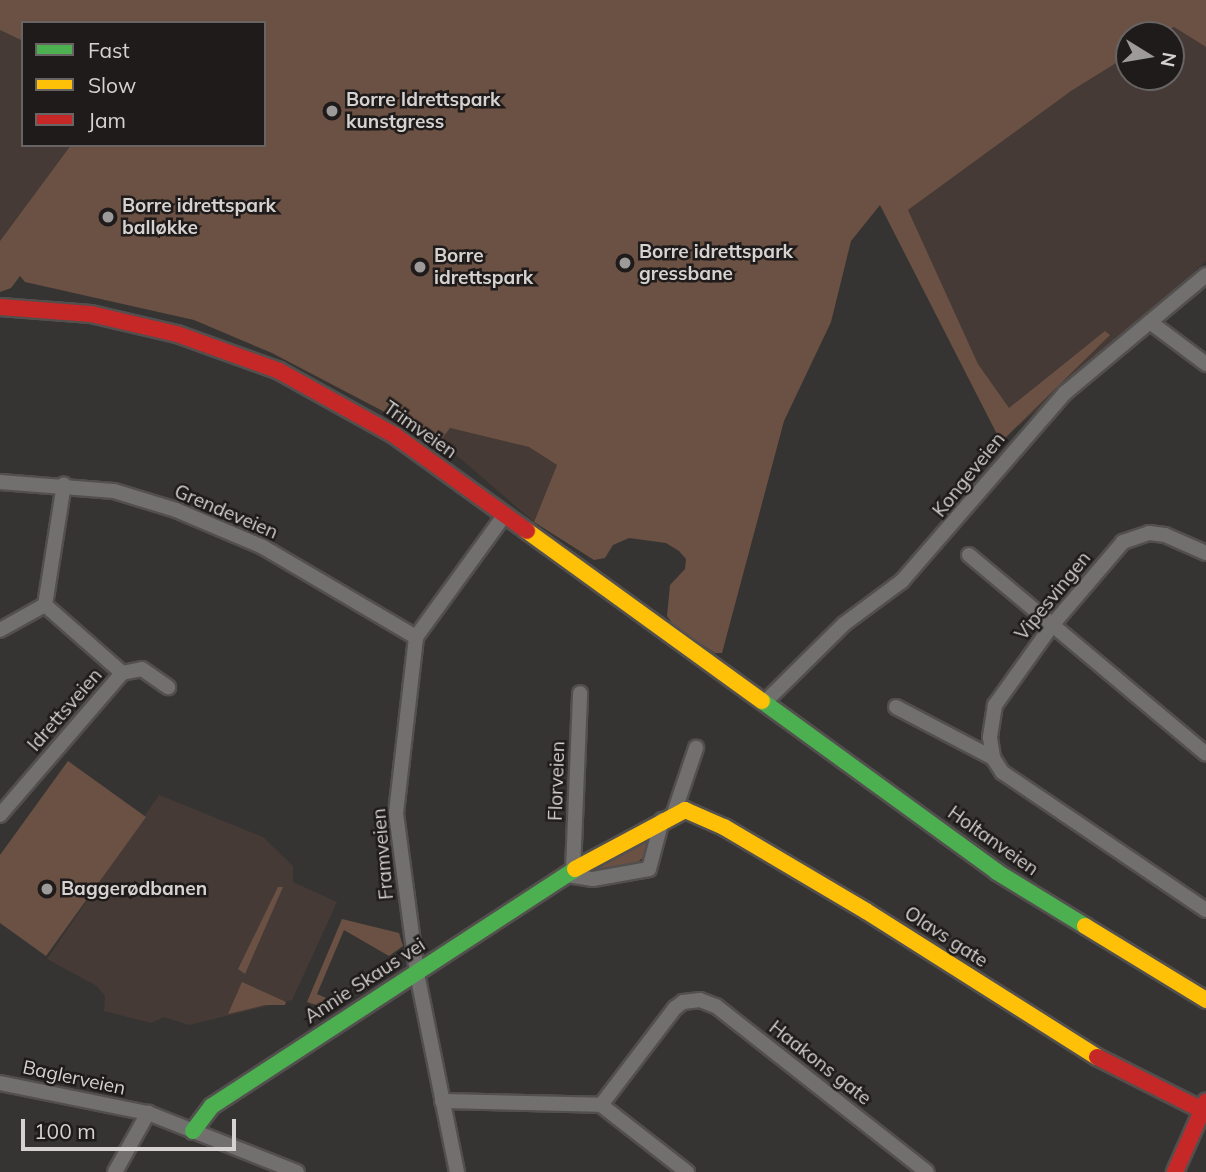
<!DOCTYPE html>
<html>
<head>
<meta charset="utf-8">
<style>
  body { margin:0 }
  #map { position:relative; width:1206px; height:1172px; overflow:hidden; background:#363432; font-family:Mulish,sans-serif }
  div>[style] { position:absolute }
  .built>* { inset:0; background:#453a35 }
  .green>* { inset:0; background:#6b5144 }
  .roads { filter:drop-shadow(2px 0 #524f4e) drop-shadow(-2px 0 #524f4e) drop-shadow(0 2px #524f4e) drop-shadow(0 -2px #524f4e) }
  .street>* { height:14px; margin:-7px; padding:0 7px; transform-origin:7px; border-radius:7px; background:#72706e }
  .fast>* { height:16px; margin:-8px; padding:0 8px; transform-origin:8px; border-radius:8px; background:#4caf50 }
  .slow>* { height:16px; margin:-8px; padding:0 8px; transform-origin:8px; border-radius:8px; background:#ffc107 }
  .jam>* { height:16px; margin:-8px; padding:0 8px; transform-origin:8px; border-radius:8px; background:#c62828 }
  .dots>* { width:19px; height:19px; translate:-50% -50%; box-sizing:border-box; border:4px solid #1e1b1a; border-radius:50% }
  span { translate:-50% -50%; white-space:nowrap; text-align:center; line-height:1.15; -webkit-text-stroke:5px #1e1b1a; paint-order:stroke }
  .poi-label { font-size:19px; color:#d5d2d0; font-weight:700 }
  .left { translate:0 -50%; text-align:left }
  .street-label { font-size:19px; color:#d5d2d0 }
  .legend { position:absolute; left:21px; top:21px; width:245px; height:126px; box-sizing:border-box; background:#1e1b1a; border:2px solid #676463; margin:0; padding:9px 12px; list-style:none; font-size:21px; color:#d5d2d0 }
  .legend li { display:flex; align-items:center; gap:14px; height:35px }
  .legend b { width:35px; border:2px solid #676463 }
  .north { position:absolute; left:1115px; top:21px; width:70px; height:70px; box-sizing:border-box; background:#1e1b1a; border:2px solid #676463; border-radius:50%; rotate:101deg; font-size:19px; font-weight:700; line-height:28px; text-align:center; color:#d5d2d0 }
  .north::after { content:''; display:block; margin:auto; width:24px; height:32px; background:#9d9b99; clip-path:polygon(50% 0,100% 100%,50% 72%,0 100%) }
  .scale { position:absolute; left:21px; top:1119px; width:215px; height:32px; box-sizing:border-box; border:4px solid #d5d2d0; border-top:0; padding-left:9px; font-size:21px; line-height:24px; white-space:nowrap; color:#d5d2d0; -webkit-text-stroke:5px #1e1b1a; paint-order:stroke }
</style>
</head>
<body>
<div id="map">
  <div class="built">
    <i style="clip-path:polygon(1174px 27px,1206px 47px,1206px 261px,1019px 426px,978px 364px,908px 210px,1071px 91px,1129px 55px,1129px 77px,1171px 77px,1171px 35px,1160px 35px)"></i>
    <i style="clip-path:polygon(0 30px,23px 41px,23px 145px,71px 145px,0 241px)"></i>
    <i style="clip-path:polygon(449px 428px,529px 447px,557px 465px,534px 522px,440px 441px)"></i>
    <i style="clip-path:polygon(159px 795px,263px 837px,293px 866px,293px 882px,337px 902px,292px 1000px,189px 1025px,164px 1017px,151px 1023px,104px 1011px,105px 996px,97px 986px,47px 959px)"></i>
  </div>
  <div class="green">
    <i style="clip-path:polygon(0 0,1206px 0,1206px 47px,1174px 27px,1160px 35px,1129px 35px,1129px 55px,1071px 91px,908px 210px,978px 364px,1009px 408px,1105px 331px,1110px 335px,1001px 442px,880px 205px,851px 241px,831px 322px,784px 421px,722px 653px,715px 653px,674px 626px,667px 616px,670px 585px,685px 569px,686px 559px,679px 551px,666px 543px,629px 538px,613px 545px,605px 558px,594px 560px,534px 522px,557px 465px,529px 447px,450px 428px,440px 441px,272px 353px,194px 320px,25px 282px,20px 276px,11px 288px,0 292px,0 241px,71px 145px,264px 145px,264px 23px,23px 23px,23px 41px,0 30px)"></i>
    <i style="clip-path:polygon(68px 761px,146px 817px,46px 956px,0 923px,0 855px)"></i>
    <i style="clip-path:polygon(649px 840px,648px 853px,629px 870px,594px 875px,592px 870px)"></i>
    <i style="clip-path:polygon(278px 887px,283px 887px,245px 974px,238px 969px)"></i>
    <i style="clip-path:polygon(342px 919px,399px 933px,403px 946px,389px 956px,344px 930px,317px 994px,326px 998px,319px 1006px,307px 1002px)"></i>
    <i style="clip-path:polygon(242px 982px,286px 1002px,285px 1005px,265px 1005px,228px 1014px)"></i>
  </div>
  <div class="roads">
    <div class="street">
      <i style="left:1150px;top:322px;width:70px;rotate:36.9deg"></i>
      <i style="left:0;top:482px;width:114px;rotate:4.5deg"></i>
      <i style="left:114px;top:491px;width:65px;rotate:17deg"></i>
      <i style="left:176px;top:510px;width:95px;rotate:23deg"></i>
      <i style="left:263px;top:547px;width:178px;rotate:30.5deg"></i>
      <i style="left:1206px;top:553px;width:45px;rotate:-156.3deg"></i>
      <i style="left:1165px;top:535px;width:16px;rotate:-173deg"></i>
      <i style="left:1149px;top:533px;width:28px;rotate:161deg"></i>
      <i style="left:1123px;top:542px;width:108px;rotate:130.5deg"></i>
      <i style="left:1053px;top:624px;width:100px;rotate:125.6deg"></i>
      <i style="left:995px;top:705px;width:33px;rotate:99deg"></i>
      <i style="left:990px;top:738px;width:20px;rotate:81deg"></i>
      <i style="left:993px;top:758px;width:17px;rotate:57deg"></i>
      <i style="left:1002px;top:772px;width:246px;rotate:34.1deg"></i>
      <i style="left:969px;top:555px;width:309px;rotate:40deg"></i>
      <i style="left:45px;top:605px;width:122px;rotate:-81.1deg"></i>
      <i style="left:45px;top:605px;width:103px;rotate:41.4deg"></i>
      <i style="left:0;top:630px;width:51px;rotate:-29.1deg"></i>
      <i style="left:122px;top:673px;width:20px;rotate:-11deg"></i>
      <i style="left:142px;top:669px;width:32px;rotate:35deg"></i>
      <i style="left:765px;top:702px;width:111px;rotate:-44.6deg"></i>
      <i style="left:844px;top:624px;width:72px;rotate:-36.6deg"></i>
      <i style="left:902px;top:581px;width:249px;rotate:-49.1deg"></i>
      <i style="left:1065px;top:393px;width:184px;rotate:-39.9deg"></i>
      <i style="left:896px;top:707px;width:110px;rotate:27.7deg"></i>
      <i style="left:674px;top:813px;width:69px;rotate:-71.3deg"></i>
      <i style="left:0;top:815px;width:187px;rotate:-49.3deg"></i>
      <i style="left:573px;top:870px;width:177px;rotate:-87.7deg"></i>
      <i style="left:567px;top:875px;width:26px;rotate:9deg"></i>
      <i style="left:593px;top:879px;width:57px;rotate:-10.1deg"></i>
      <i style="left:649px;top:869px;width:51px;rotate:-75.1deg"></i>
      <i style="left:0;top:1083px;width:151px;rotate:11.5deg"></i>
      <i style="left:148px;top:1113px;width:160px;rotate:21.6deg"></i>
      <i style="left:442px;top:1101px;width:159px;rotate:1.4deg"></i>
      <i style="left:601px;top:1105px;width:122px;rotate:-52.7deg"></i>
      <i style="left:675px;top:1008px;width:10px;rotate:-37deg"></i>
      <i style="left:683px;top:1002px;width:17px;rotate:-7deg"></i>
      <i style="left:700px;top:1000px;width:17px;rotate:21deg"></i>
      <i style="left:716px;top:1006px;width:268px;rotate:38.2deg"></i>
      <i style="left:601px;top:1105px;width:109px;rotate:37.9deg"></i>
      <i style="left:115px;top:1172px;width:68px;rotate:-60.8deg"></i>
      <i style="left:457px;top:1172px;width:203px;rotate:-101.4deg"></i>
      <i style="left:417px;top:973px;width:161px;rotate:-97.5deg"></i>
      <i style="left:396px;top:813px;width:177px;rotate:-83.5deg"></i>
      <i style="left:416px;top:637px;width:150px;rotate:-54deg"></i>
    </div>
    <div class="fast">
      <i style="left:762px;top:701px;width:291px;rotate:36deg"></i>
      <i style="left:997px;top:872px;width:103px;rotate:31.5deg"></i>
      <i style="left:193px;top:1131px;width:31px;rotate:-53deg"></i>
      <i style="left:212px;top:1106px;width:434px;rotate:-33.1deg"></i>
    </div>
    <div class="slow">
      <i style="left:527px;top:531px;width:290px;rotate:35.9deg"></i>
      <i style="left:575px;top:869px;width:125px;rotate:-28.2deg"></i>
      <i style="left:685px;top:810px;width:43px;rotate:23.6deg"></i>
      <i style="left:724px;top:827px;width:165px;rotate:30.6deg"></i>
      <i style="left:866px;top:911px;width:273px;rotate:32.3deg"></i>
      <i style="left:1085px;top:926px;width:142px;rotate:31.4deg"></i>
    </div>
    <div class="jam">
      <i style="left:0;top:307px;width:91px;rotate:4.4deg"></i>
      <i style="left:91px;top:314px;width:88px;rotate:13.1deg"></i>
      <i style="left:177px;top:334px;width:109px;rotate:19.9deg"></i>
      <i style="left:279px;top:371px;width:132px;rotate:29.1deg"></i>
      <i style="left:394px;top:435px;width:164px;rotate:35.8deg"></i>
      <i style="left:1097px;top:1057px;width:122px;rotate:26.8deg"></i>
      <i style="left:1175px;top:1172px;width:77px;rotate:-66.1deg"></i>
    </div>
  </div>
  <div class="dots">
    <i style="left:332px;top:111px;background:#9d9b99"></i>
    <i style="left:108px;top:217px;background:#9d9b99"></i>
    <i style="left:625px;top:263px;background:#9d9b99"></i>
    <i style="left:420px;top:267px;background:#9d9b99"></i>
    <i style="left:47px;top:889px;background:#9d9b99"></i>
  </div>
  <div class="poi-label">
    <span class="left" style="left:346px;top:111px">Borre Idrettspark<br>kunstgress</span>
    <span class="left" style="left:122px;top:217px">Borre idrettspark<br>balløkke</span>
    <span class="left" style="left:639px;top:263px">Borre idrettspark<br>gressbane</span>
    <span class="left" style="left:434px;top:267px">Borre<br>idrettspark</span>
    <span class="left" style="left:61px;top:889px">Baggerødbanen</span>
  </div>
  <div class="street-label">
    <span style="left:420px;top:430px;rotate:35deg">Trimveien</span>
    <span style="left:969px;top:475px;rotate:-51deg">Kongeveien</span>
    <span style="left:226px;top:512px;rotate:23deg">Grendeveien</span>
    <span style="left:1053px;top:596px;rotate:-51deg">Vipesvingen</span>
    <span style="left:65px;top:710px;rotate:-49deg">Idrettsveien</span>
    <span style="left:557px;top:781px;rotate:-88deg">Florveien</span>
    <span style="left:993px;top:841px;rotate:35deg">Holtanveien</span>
    <span style="left:383px;top:854px;rotate:-95deg">Framveien</span>
    <span style="left:946px;top:937px;rotate:33deg">Olavs gate</span>
    <span style="left:365px;top:981px;rotate:-33deg">Annie Skaus vei</span>
    <span style="left:820px;top:1063px;rotate:38deg">Haakons gate</span>
    <span style="left:74px;top:1078px;rotate:12deg">Baglerveien</span>
  </div>
  <ul class="legend">
  <li><b style="height:9px;background:#4caf50"></b>Fast</li>
  <li><b style="height:9px;background:#ffc107"></b>Slow</li>
  <li><b style="height:9px;background:#c62828"></b>Jam</li>
  </ul>
  <div class="north">N</div>
  <div class="scale">100 m</div>
</div>
</body>
</html>
